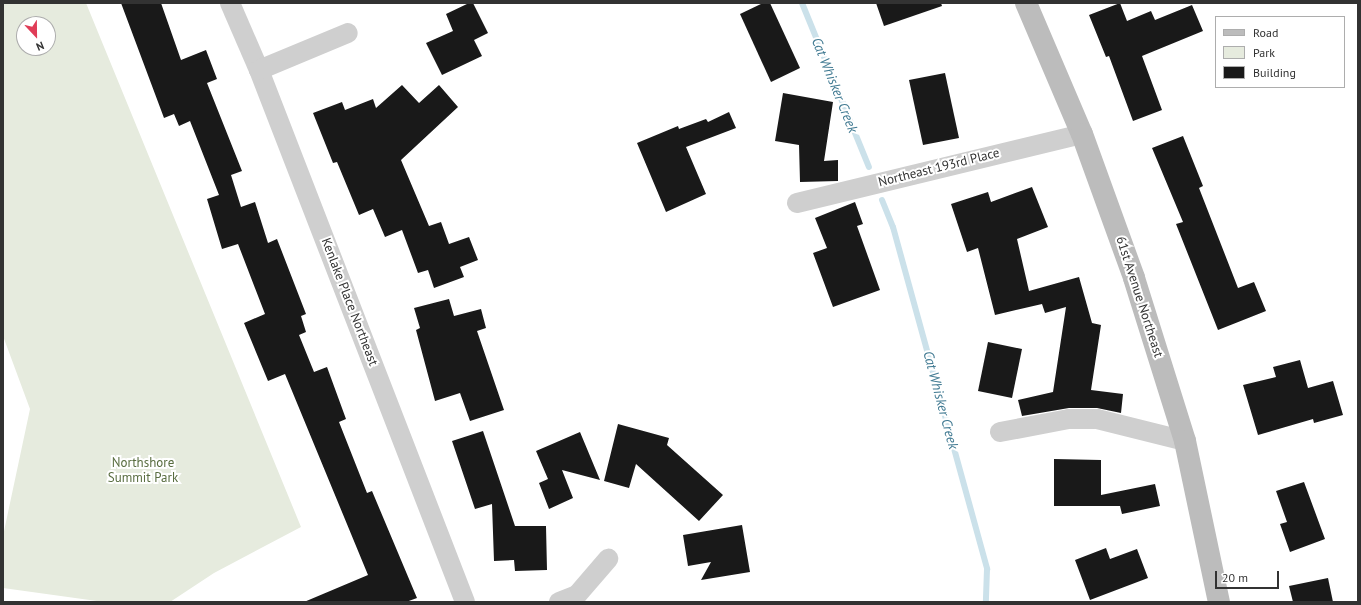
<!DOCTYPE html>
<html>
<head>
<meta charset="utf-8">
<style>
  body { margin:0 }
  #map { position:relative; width:1361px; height:605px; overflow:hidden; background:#fff; font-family:"PT Sans",sans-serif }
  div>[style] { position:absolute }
  .green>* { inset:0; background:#e6ebde }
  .stream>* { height:6px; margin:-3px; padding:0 3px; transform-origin:3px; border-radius:3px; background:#cbe1ea }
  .building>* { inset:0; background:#191919 }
  .minor>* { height:20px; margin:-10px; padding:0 10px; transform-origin:10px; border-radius:10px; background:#cfcfcf }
  .secondary>* { height:22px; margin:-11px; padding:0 11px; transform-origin:11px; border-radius:11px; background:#bcbcbc }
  span { translate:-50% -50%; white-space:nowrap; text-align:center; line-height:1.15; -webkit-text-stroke:4px #fff; paint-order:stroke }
  .street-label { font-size:13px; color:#323232 }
  .park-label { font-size:13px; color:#596d40 }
  .water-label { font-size:14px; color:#417a92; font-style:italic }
  .frame { position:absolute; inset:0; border:4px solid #323232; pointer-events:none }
  .legend { position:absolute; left:1215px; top:16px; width:130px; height:72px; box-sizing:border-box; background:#fff; border:1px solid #adadad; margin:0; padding:5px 7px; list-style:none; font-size:12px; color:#323232 }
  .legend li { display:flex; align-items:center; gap:8px; height:20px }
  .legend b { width:20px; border:1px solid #adadad }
  .north { position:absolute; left:16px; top:16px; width:40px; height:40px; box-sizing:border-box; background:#fff; border:1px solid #adadad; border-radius:50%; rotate:158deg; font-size:11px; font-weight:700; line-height:16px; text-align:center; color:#323232 }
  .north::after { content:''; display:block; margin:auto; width:14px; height:18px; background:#e03c57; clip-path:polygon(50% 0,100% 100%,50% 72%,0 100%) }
  .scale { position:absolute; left:1215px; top:571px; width:64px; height:18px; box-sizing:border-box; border:2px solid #323232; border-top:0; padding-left:5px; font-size:12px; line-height:14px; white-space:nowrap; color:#323232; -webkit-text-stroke:3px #fff; paint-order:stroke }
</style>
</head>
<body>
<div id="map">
  <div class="green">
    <i style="clip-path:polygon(evenodd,3px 3px,86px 3px,301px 527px,214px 573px,170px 602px,104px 602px,3px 588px,3px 536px,30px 409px,3px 336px,3px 3px,24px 24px,48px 24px,48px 48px,24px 48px,24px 24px)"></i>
  </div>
  <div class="stream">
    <i style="left:802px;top:3px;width:177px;rotate:67.8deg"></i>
    <i style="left:882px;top:200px;width:29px;rotate:68deg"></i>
    <i style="left:893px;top:227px;width:355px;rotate:74.6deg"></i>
    <i style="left:987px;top:569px;width:33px;rotate:92deg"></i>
  </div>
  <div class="building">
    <i style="clip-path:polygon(121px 3px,161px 3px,181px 60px,206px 50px,217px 79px,207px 83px,242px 171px,231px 175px,241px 207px,255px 202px,268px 243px,277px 239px,306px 314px,301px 316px,306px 332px,299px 335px,314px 372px,327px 367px,346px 419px,339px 422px,367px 493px,372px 491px,417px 598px,406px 602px,304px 602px,368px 575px,285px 374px,268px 381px,244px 323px,265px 314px,238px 244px,222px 249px,207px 199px,219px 195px,190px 121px,179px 126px,174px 114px,164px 118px)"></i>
    <i style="clip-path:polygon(469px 3px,473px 3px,488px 33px,474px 40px,482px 56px,442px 75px,426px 43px,453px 31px,446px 14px)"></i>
    <i style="clip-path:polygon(763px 3px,770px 3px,800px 68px,771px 82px,740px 14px)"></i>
    <i style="clip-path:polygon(876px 3px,941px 3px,942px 6px,884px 26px)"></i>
    <i style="clip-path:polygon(1120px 3px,1127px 21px,1151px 11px,1155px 20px,1192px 5px,1203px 31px,1142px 56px,1162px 110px,1133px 121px,1109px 56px,1106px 57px,1089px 15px)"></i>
    <i style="clip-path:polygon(945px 73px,959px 138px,923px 145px,909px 80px)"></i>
    <i style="clip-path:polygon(402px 85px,419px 103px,439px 85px,458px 107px,401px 160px,429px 226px,441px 222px,449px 244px,469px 237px,478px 260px,460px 267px,464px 277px,434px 288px,428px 270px,418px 273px,402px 230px,385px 237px,373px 209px,359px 215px,337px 162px,333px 163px,313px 113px,342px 102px,345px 110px,373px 99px,376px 108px)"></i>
    <i style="clip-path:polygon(783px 93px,833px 102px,824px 161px,838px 160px,838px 181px,800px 182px,799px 145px,775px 141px)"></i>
    <i style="clip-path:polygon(729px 112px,736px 128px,686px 147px,706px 194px,666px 212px,637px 143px,678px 126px,679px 129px,706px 119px,708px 122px)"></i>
    <i style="clip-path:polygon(1183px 136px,1203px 186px,1199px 188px,1238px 288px,1254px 282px,1266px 311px,1218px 330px,1176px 224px,1183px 222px,1152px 148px)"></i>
    <i style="clip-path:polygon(1032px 187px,1048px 227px,1017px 239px,1029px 291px,1079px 277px,1092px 323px,1101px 325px,1091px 390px,1123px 394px,1121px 413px,1097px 408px,1069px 408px,1022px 416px,1018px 400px,1053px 392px,1066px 307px,1045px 313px,1042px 304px,995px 315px,978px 248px,967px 252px,951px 204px,988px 192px,991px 202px)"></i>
    <i style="clip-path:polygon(855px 202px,863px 224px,857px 226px,880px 290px,833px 307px,813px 253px,827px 248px,815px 218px)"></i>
    <i style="clip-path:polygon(449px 299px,454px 316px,481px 309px,486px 328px,477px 331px,504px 410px,470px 421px,460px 393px,435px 401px,416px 330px,420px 328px,414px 308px)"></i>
    <i style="clip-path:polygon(988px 342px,1022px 349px,1012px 398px,978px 391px)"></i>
    <i style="clip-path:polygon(1300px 360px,1308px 388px,1333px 381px,1343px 415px,1314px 423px,1313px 419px,1258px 435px,1243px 385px,1276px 377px,1273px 367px)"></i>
    <i style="clip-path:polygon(618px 424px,669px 438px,667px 445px,723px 495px,699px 521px,636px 464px,629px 488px,604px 481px)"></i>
    <i style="clip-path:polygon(483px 431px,515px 526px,546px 526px,547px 570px,515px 571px,514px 560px,494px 561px,492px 504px,475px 509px,452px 441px)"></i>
    <i style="clip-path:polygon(580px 432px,600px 480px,562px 470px,573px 498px,549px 509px,539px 483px,548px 479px,536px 451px)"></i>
    <i style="clip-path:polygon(1054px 459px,1101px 460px,1101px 495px,1155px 484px,1160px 506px,1122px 514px,1120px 506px,1054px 506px)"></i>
    <i style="clip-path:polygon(1304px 482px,1325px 539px,1290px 552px,1280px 524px,1287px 522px,1276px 491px)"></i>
    <i style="clip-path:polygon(742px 525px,750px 572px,701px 580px,711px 562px,688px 566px,683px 535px)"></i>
    <i style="clip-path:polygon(1106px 548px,1110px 559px,1137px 549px,1148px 578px,1090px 600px,1075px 560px)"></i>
    <i style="clip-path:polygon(1328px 578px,1333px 602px,1293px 602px,1289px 586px)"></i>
  </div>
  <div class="minor">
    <i style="left:230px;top:3px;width:73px;rotate:66.6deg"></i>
    <i style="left:259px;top:70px;width:570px;rotate:68.83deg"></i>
    <i style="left:259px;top:70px;width:96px;rotate:-22.6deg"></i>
    <i style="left:797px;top:203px;width:293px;rotate:-13.6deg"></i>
    <i style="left:1000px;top:432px;width:70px;rotate:-10.7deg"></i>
    <i style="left:1069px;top:419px;width:28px"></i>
    <i style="left:1097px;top:419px;width:91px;rotate:14deg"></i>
    <i style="left:559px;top:602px;width:19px;rotate:-21deg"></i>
    <i style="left:577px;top:595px;width:48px;rotate:-49.3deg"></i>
  </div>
  <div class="secondary">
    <i style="left:1026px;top:3px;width:142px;rotate:66.9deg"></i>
    <i style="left:1082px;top:134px;width:153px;rotate:70.1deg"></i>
    <i style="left:1134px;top:278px;width:171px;rotate:72.6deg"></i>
    <i style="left:1185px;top:441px;width:165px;rotate:78.1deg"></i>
  </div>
  <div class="street-label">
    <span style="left:939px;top:168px;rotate:-14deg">Northeast 193rd Place</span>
    <span style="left:1139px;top:297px;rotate:72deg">61st Avenue Northeast</span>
    <span style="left:349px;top:302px;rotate:69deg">Kenlake Place Northeast</span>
  </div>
  <div class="park-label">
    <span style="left:143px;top:471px">Northshore<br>Summit Park</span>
  </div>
  <div class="water-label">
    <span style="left:835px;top:85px;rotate:68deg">Cat Whisker Creek</span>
    <span style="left:941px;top:400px;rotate:75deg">Cat Whisker Creek</span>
  </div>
  <div class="frame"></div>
  <ul class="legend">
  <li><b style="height:5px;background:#bcbcbc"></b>Road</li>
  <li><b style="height:11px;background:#e6ebde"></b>Park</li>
  <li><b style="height:11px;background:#191919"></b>Building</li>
  </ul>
  <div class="north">N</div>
  <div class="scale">20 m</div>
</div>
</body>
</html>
